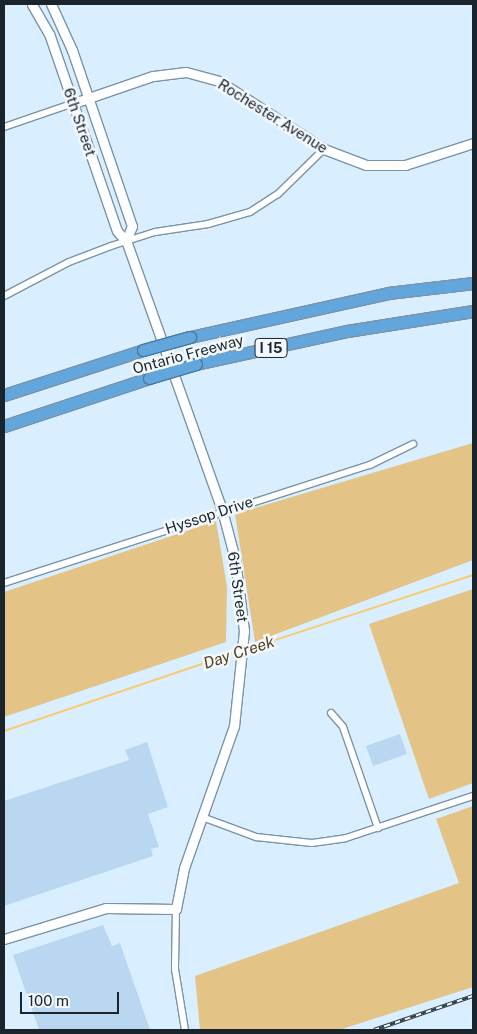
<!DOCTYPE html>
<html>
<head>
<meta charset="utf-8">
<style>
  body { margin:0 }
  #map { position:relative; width:477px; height:1034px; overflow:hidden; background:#d9eeff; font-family:"Public Sans",sans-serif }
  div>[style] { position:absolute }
  .green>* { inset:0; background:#e4c387 }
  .stream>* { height:2px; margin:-1px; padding:0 1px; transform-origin:1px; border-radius:1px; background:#f9ca71 }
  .building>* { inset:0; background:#b9d7f1 }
  .roads { filter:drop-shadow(1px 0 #7b93a7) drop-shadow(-1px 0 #7b93a7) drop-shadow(0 1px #7b93a7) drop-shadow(0 -1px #7b93a7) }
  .street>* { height:6px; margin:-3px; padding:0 3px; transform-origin:3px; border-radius:3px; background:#fff }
  .secondary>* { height:9px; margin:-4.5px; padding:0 4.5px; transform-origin:4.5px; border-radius:4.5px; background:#fff }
  .highway>* { height:11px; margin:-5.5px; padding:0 5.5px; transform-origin:5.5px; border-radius:5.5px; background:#63a6dc }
  .rail>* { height:4px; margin-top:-2px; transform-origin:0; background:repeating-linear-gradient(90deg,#f3f8fd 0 5.5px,#2f3a43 0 11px); box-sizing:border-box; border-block:1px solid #2f3a43 }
  .bridges { filter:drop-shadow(1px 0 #49789e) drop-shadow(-1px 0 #49789e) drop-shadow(0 1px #49789e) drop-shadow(0 -1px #49789e) }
  .highway-bridge>* { height:11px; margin:-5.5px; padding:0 5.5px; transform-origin:5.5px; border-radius:5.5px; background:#63a6dc }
  span { translate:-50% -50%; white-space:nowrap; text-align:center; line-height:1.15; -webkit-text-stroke:5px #f3f8fd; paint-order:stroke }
  .shield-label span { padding:1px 4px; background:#f3f8fd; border:1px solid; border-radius:4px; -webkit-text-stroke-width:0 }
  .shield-label { font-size:14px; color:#1a242c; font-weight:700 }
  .street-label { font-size:15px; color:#1a242c }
  .water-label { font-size:16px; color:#55421c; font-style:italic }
  .frame { position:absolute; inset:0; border:5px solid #1a242c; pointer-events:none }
  .scale { position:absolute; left:20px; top:992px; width:99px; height:22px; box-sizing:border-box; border:2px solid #1a242c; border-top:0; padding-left:6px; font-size:15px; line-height:18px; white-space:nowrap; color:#1a242c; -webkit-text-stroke:4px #f3f8fd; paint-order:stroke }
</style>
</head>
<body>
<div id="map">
  <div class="green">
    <i style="clip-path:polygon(473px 443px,473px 560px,255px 642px,235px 514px)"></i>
    <i style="clip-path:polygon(216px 521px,227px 587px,226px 642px,4px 717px,4px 592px)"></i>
    <i style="clip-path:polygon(473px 589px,473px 783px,429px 799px,369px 624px)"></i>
    <i style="clip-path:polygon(473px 806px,473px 987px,339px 1030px,200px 1030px,195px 976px,459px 883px,436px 819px)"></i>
  </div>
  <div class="stream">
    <i style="left:245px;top:650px;width:240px;rotate:-18.2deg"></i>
    <i style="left:4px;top:731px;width:247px;rotate:-18.7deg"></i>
  </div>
  <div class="building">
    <i style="clip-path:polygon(400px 734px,407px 754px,373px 766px,366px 746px)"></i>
    <i style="clip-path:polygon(147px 742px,168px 807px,148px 814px,159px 847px,151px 849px,153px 856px,4px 906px,4px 801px,129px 760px,125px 750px)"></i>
    <i style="clip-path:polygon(103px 925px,112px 946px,120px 943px,150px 1030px,39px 1030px,13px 955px)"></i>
  </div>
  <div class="roads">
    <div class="street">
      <i style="left:4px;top:127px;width:74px;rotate:-18.9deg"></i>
      <i style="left:4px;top:296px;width:73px;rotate:-27.6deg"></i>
      <i style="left:69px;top:262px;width:45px;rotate:-20.9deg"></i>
      <i style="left:111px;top:246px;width:46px;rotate:-17.7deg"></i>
      <i style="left:155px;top:232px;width:54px;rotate:-8.6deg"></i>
      <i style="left:208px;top:224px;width:44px;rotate:-15.9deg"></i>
      <i style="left:250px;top:212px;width:33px;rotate:-33deg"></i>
      <i style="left:278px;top:194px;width:64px;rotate:-44.4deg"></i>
      <i style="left:4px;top:583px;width:385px;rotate:-17.9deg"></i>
      <i style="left:370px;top:465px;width:48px;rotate:-26deg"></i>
      <i style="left:331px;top:713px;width:18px;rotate:49deg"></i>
      <i style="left:343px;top:727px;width:107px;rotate:70.9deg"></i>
      <i style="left:202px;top:817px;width:58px;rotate:20.3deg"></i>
      <i style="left:256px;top:837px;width:56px;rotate:6.1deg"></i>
      <i style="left:312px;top:843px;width:34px;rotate:-8deg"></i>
      <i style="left:346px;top:838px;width:134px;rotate:-18.3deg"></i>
      <i style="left:176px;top:909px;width:60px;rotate:91deg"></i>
      <i style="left:175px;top:969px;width:62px;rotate:80.7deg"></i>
    </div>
    <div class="secondary">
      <i style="left:51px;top:4px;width:51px;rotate:65.5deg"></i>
      <i style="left:72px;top:50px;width:186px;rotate:71.2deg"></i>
      <i style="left:132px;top:226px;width:16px;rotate:112deg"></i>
      <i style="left:74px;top:103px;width:83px;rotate:-18.9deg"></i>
      <i style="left:153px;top:76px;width:33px;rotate:-7deg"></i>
      <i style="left:186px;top:72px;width:34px;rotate:15deg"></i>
      <i style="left:219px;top:81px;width:125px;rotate:32.9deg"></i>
      <i style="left:324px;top:149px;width:45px;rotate:20.9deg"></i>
      <i style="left:366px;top:165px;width:39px"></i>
      <i style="left:405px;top:165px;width:71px;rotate:-17.9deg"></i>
      <i style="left:4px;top:939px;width:107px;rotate:-16.9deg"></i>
      <i style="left:106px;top:908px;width:70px;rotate:0.8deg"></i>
      <i style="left:176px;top:909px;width:42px;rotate:-79deg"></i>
      <i style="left:184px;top:868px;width:151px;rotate:-70.6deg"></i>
      <i style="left:234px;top:726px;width:96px;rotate:-84deg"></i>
      <i style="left:244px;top:631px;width:73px;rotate:-97.1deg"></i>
      <i style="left:235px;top:559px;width:51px;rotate:-104.9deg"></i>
      <i style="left:222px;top:510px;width:286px;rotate:-109.6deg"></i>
      <i style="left:126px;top:241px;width:13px;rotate:-132deg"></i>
      <i style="left:117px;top:231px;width:208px;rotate:-109deg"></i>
      <i style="left:49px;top:34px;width:34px;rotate:-120deg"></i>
    </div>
    <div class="highway">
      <i style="left:190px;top:337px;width:203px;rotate:-12.5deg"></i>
      <i style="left:388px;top:293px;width:86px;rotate:-6.7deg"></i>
      <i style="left:196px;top:364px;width:155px;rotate:-12.3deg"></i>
      <i style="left:347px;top:331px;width:128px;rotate:-9deg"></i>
      <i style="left:4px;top:395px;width:146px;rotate:-17.9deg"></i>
      <i style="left:4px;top:426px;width:153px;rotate:-18.3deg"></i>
    </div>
  </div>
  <div class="rail">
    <i style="left:374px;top:1030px;width:105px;rotate:-19deg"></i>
  </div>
  <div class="bridges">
    <div class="highway-bridge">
      <i style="left:143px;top:350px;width:49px;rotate:-15.5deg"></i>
      <i style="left:149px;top:378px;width:49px;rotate:-16.6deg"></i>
    </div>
  </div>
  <div class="shield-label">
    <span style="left:271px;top:348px">I 15</span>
  </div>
  <div class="street-label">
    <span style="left:273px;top:116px;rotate:32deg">Rochester Avenue</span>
    <span style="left:80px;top:122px;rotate:71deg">6th Street</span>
    <span style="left:188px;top:354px;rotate:-15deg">Ontario Freeway</span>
    <span style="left:209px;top:515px;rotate:-18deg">Hyssop Drive</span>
    <span style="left:238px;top:587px;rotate:82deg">6th Street</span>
  </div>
  <div class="water-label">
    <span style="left:239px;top:653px;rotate:-18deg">Day Creek</span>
  </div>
  <div class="frame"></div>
  <div class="scale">100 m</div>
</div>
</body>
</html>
